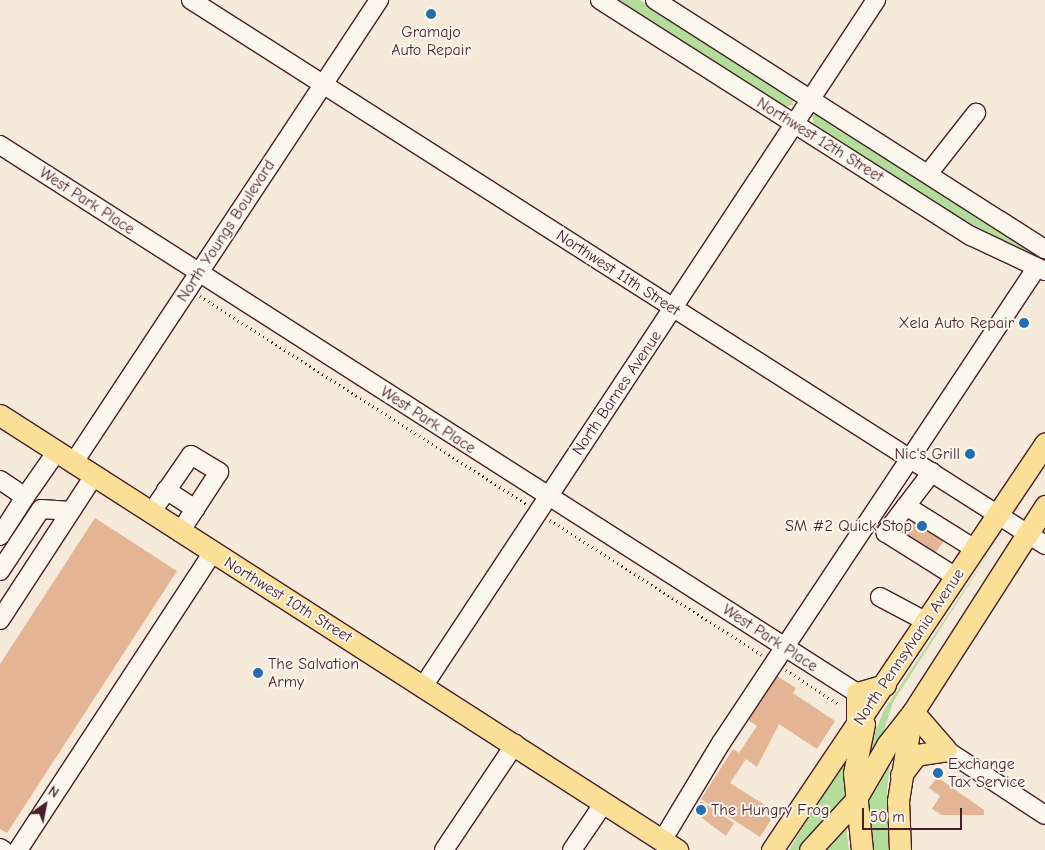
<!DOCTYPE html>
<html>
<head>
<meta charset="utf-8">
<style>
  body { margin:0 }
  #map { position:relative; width:1045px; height:850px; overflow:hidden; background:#f6eadb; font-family:"Comic Neue",sans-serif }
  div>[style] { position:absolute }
  .green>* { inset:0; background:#b2dd9b }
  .building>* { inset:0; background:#e4b595 }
  .path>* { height:2.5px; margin-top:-1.25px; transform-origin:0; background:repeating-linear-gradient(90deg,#4a1f2b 0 1px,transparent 0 5px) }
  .roads { filter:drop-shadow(1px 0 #4a1f2b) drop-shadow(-1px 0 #4a1f2b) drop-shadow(0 1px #4a1f2b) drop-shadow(0 -1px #4a1f2b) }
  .minor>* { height:18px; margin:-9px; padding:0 9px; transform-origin:9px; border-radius:9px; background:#fbf7ec }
  .major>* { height:21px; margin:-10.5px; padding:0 10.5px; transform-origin:10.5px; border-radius:10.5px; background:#fbdf96 }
  .dots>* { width:14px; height:14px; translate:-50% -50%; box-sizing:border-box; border:2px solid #fbf7ec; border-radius:50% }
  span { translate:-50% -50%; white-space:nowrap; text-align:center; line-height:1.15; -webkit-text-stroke:4px #fbf7ec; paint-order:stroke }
  .poi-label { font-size:16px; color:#4a1f2b }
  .right { translate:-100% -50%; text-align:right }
  .left { translate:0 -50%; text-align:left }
  .street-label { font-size:16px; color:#4a1f2b }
  .north { position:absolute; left:20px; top:780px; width:50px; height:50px; -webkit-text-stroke:4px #fbf7ec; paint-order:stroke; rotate:33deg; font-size:14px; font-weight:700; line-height:20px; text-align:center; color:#4a1f2b }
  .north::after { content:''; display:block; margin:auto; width:18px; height:22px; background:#4a1f2b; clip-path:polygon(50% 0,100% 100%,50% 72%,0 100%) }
  .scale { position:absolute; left:862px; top:808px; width:100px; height:22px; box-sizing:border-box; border:2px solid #4a1f2b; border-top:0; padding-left:6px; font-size:15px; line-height:18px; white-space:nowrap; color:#4a1f2b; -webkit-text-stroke:4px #fbf7ec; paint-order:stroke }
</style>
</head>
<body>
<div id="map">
  <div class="green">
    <i style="clip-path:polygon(617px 0,640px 0,792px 97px,793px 105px,784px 107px)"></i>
    <i style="clip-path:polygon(812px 115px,820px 115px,1045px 258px,1045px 266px,973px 227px,814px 125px)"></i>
    <i style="clip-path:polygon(1001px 535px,893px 702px,877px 752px,862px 764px,884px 710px)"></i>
    <i style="clip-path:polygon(892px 751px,887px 789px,889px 850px,871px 850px,863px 805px)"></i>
    <i style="clip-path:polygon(847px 754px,847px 800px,800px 850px,789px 850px)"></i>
    <i style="clip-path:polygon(846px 825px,849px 850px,822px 850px)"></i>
  </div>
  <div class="building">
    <i style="clip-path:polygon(95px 518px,177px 571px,7px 833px,0 829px,0 664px)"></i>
    <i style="clip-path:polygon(913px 520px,944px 541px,932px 557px,902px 537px)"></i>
    <i style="clip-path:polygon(777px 676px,796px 688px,793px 693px,835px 721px,817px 749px,779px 724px,757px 767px,746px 759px,730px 783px,776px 812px,760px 837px,701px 799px,733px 749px,739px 753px,757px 726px,748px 720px)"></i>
    <i style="clip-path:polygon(937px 777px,984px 810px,984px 815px,942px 815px,932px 809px,940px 796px,929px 788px)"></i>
    <i style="clip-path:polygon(701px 801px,734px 823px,726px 836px,694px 812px)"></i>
  </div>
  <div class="path">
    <i style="left:200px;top:296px;width:387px;rotate:32.5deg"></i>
    <i style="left:550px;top:520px;width:251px;rotate:32.5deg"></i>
    <i style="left:786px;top:670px;width:64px;rotate:32.9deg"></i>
  </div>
  <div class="roads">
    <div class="minor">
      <i style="left:191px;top:0;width:1013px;rotate:32.54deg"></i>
      <i style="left:600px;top:0;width:440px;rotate:32.5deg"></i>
      <i style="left:971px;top:236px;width:82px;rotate:25.3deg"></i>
      <i style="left:655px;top:0;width:463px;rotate:32.6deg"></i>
      <i style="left:0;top:145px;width:1017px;rotate:32.6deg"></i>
      <i style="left:928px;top:174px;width:78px;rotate:-51.8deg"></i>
      <i style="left:74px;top:462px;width:554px;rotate:-56.57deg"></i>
      <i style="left:932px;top:472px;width:43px;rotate:127.4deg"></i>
      <i style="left:906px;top:506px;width:81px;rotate:31.9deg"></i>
      <i style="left:0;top:480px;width:30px;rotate:34deg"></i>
      <i style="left:25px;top:497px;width:56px;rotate:-55.2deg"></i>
      <i style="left:166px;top:490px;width:35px;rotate:33deg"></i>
      <i style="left:906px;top:506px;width:34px;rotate:127deg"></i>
      <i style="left:886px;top:533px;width:83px;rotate:32.2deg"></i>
      <i style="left:151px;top:513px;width:70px;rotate:-55.4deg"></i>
      <i style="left:191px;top:455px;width:33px;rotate:31deg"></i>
      <i style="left:219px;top:472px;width:72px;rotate:123deg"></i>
      <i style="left:0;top:536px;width:46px;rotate:-57.3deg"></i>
      <i style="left:0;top:571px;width:74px;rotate:-56.5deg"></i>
      <i style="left:41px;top:509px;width:30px;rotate:4deg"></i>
      <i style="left:880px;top:597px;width:53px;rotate:28deg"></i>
      <i style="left:0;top:620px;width:172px;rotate:-56.9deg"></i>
      <i style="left:424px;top:685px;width:821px;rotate:-56.58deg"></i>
      <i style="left:946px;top:750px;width:118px;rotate:33.3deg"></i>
      <i style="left:662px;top:841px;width:114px;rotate:-59deg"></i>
      <i style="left:721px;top:743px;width:571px;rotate:-56.42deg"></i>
      <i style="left:0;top:848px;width:4px;rotate:34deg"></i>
      <i style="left:18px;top:850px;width:356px;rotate:-56.8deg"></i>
      <i style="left:444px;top:850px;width:128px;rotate:-56.2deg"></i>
      <i style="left:572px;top:850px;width:57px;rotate:-55.8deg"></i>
    </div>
    <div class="major">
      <i style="left:0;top:415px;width:805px;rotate:32.72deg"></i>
      <i style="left:913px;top:712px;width:50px;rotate:49deg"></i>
      <i style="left:857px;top:727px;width:34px;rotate:-90deg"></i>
      <i style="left:857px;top:693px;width:29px;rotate:-16deg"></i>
      <i style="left:901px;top:775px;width:25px;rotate:-53deg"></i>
      <i style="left:916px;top:755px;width:30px;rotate:-9deg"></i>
      <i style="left:772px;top:850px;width:490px;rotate:-56.1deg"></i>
      <i style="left:810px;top:850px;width:65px;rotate:-47.5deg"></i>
      <i style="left:854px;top:802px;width:66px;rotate:-59.9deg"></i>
      <i style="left:887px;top:745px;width:42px;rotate:-51.8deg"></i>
      <i style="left:913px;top:712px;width:245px;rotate:-57.3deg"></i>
      <i style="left:862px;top:850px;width:77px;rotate:-95.9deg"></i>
      <i style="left:854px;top:773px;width:50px;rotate:-78.5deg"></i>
      <i style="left:900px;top:850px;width:49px;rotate:-92.3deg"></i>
      <i style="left:898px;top:801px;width:83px;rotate:-81deg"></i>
    </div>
  </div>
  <div class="dots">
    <i style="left:431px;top:14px;background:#1f6fb2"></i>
    <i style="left:1024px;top:323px;background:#1f6fb2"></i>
    <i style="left:970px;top:454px;background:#1f6fb2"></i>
    <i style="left:922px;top:526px;background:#1f6fb2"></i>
    <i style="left:258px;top:673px;background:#1f6fb2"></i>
    <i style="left:938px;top:773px;background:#1f6fb2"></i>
    <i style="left:701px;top:810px;background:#1f6fb2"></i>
  </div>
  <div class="poi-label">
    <span style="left:431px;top:41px">Gramajo<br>Auto Repair</span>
    <span class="right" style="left:1014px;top:323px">Xela Auto Repair</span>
    <span class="right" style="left:960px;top:454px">Nic's Grill</span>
    <span class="right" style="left:912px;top:526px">SM #2 Quick Stop</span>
    <span class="left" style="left:268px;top:673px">The Salvation<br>Army</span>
    <span class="left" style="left:948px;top:773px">Exchange<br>Tax Service</span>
    <span class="left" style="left:711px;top:810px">The Hungry Frog</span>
  </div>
  <div class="street-label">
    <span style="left:820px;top:140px;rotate:32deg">Northwest 12th Street</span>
    <span style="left:87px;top:201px;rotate:33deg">West Park Place</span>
    <span style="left:226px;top:231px;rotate:-57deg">North Youngs Boulevard</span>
    <span style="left:618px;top:273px;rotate:33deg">Northwest 11th Street</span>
    <span style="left:617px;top:393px;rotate:-56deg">North Barnes Avenue</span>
    <span style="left:428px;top:420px;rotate:33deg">West Park Place</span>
    <span style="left:288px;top:600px;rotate:32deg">Northwest 10th Street</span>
    <span style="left:770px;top:638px;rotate:33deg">West Park Place</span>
    <span style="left:909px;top:647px;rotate:-56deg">North Pennsylvania Avenue</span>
  </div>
  <div class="north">N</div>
  <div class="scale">50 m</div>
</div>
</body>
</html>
